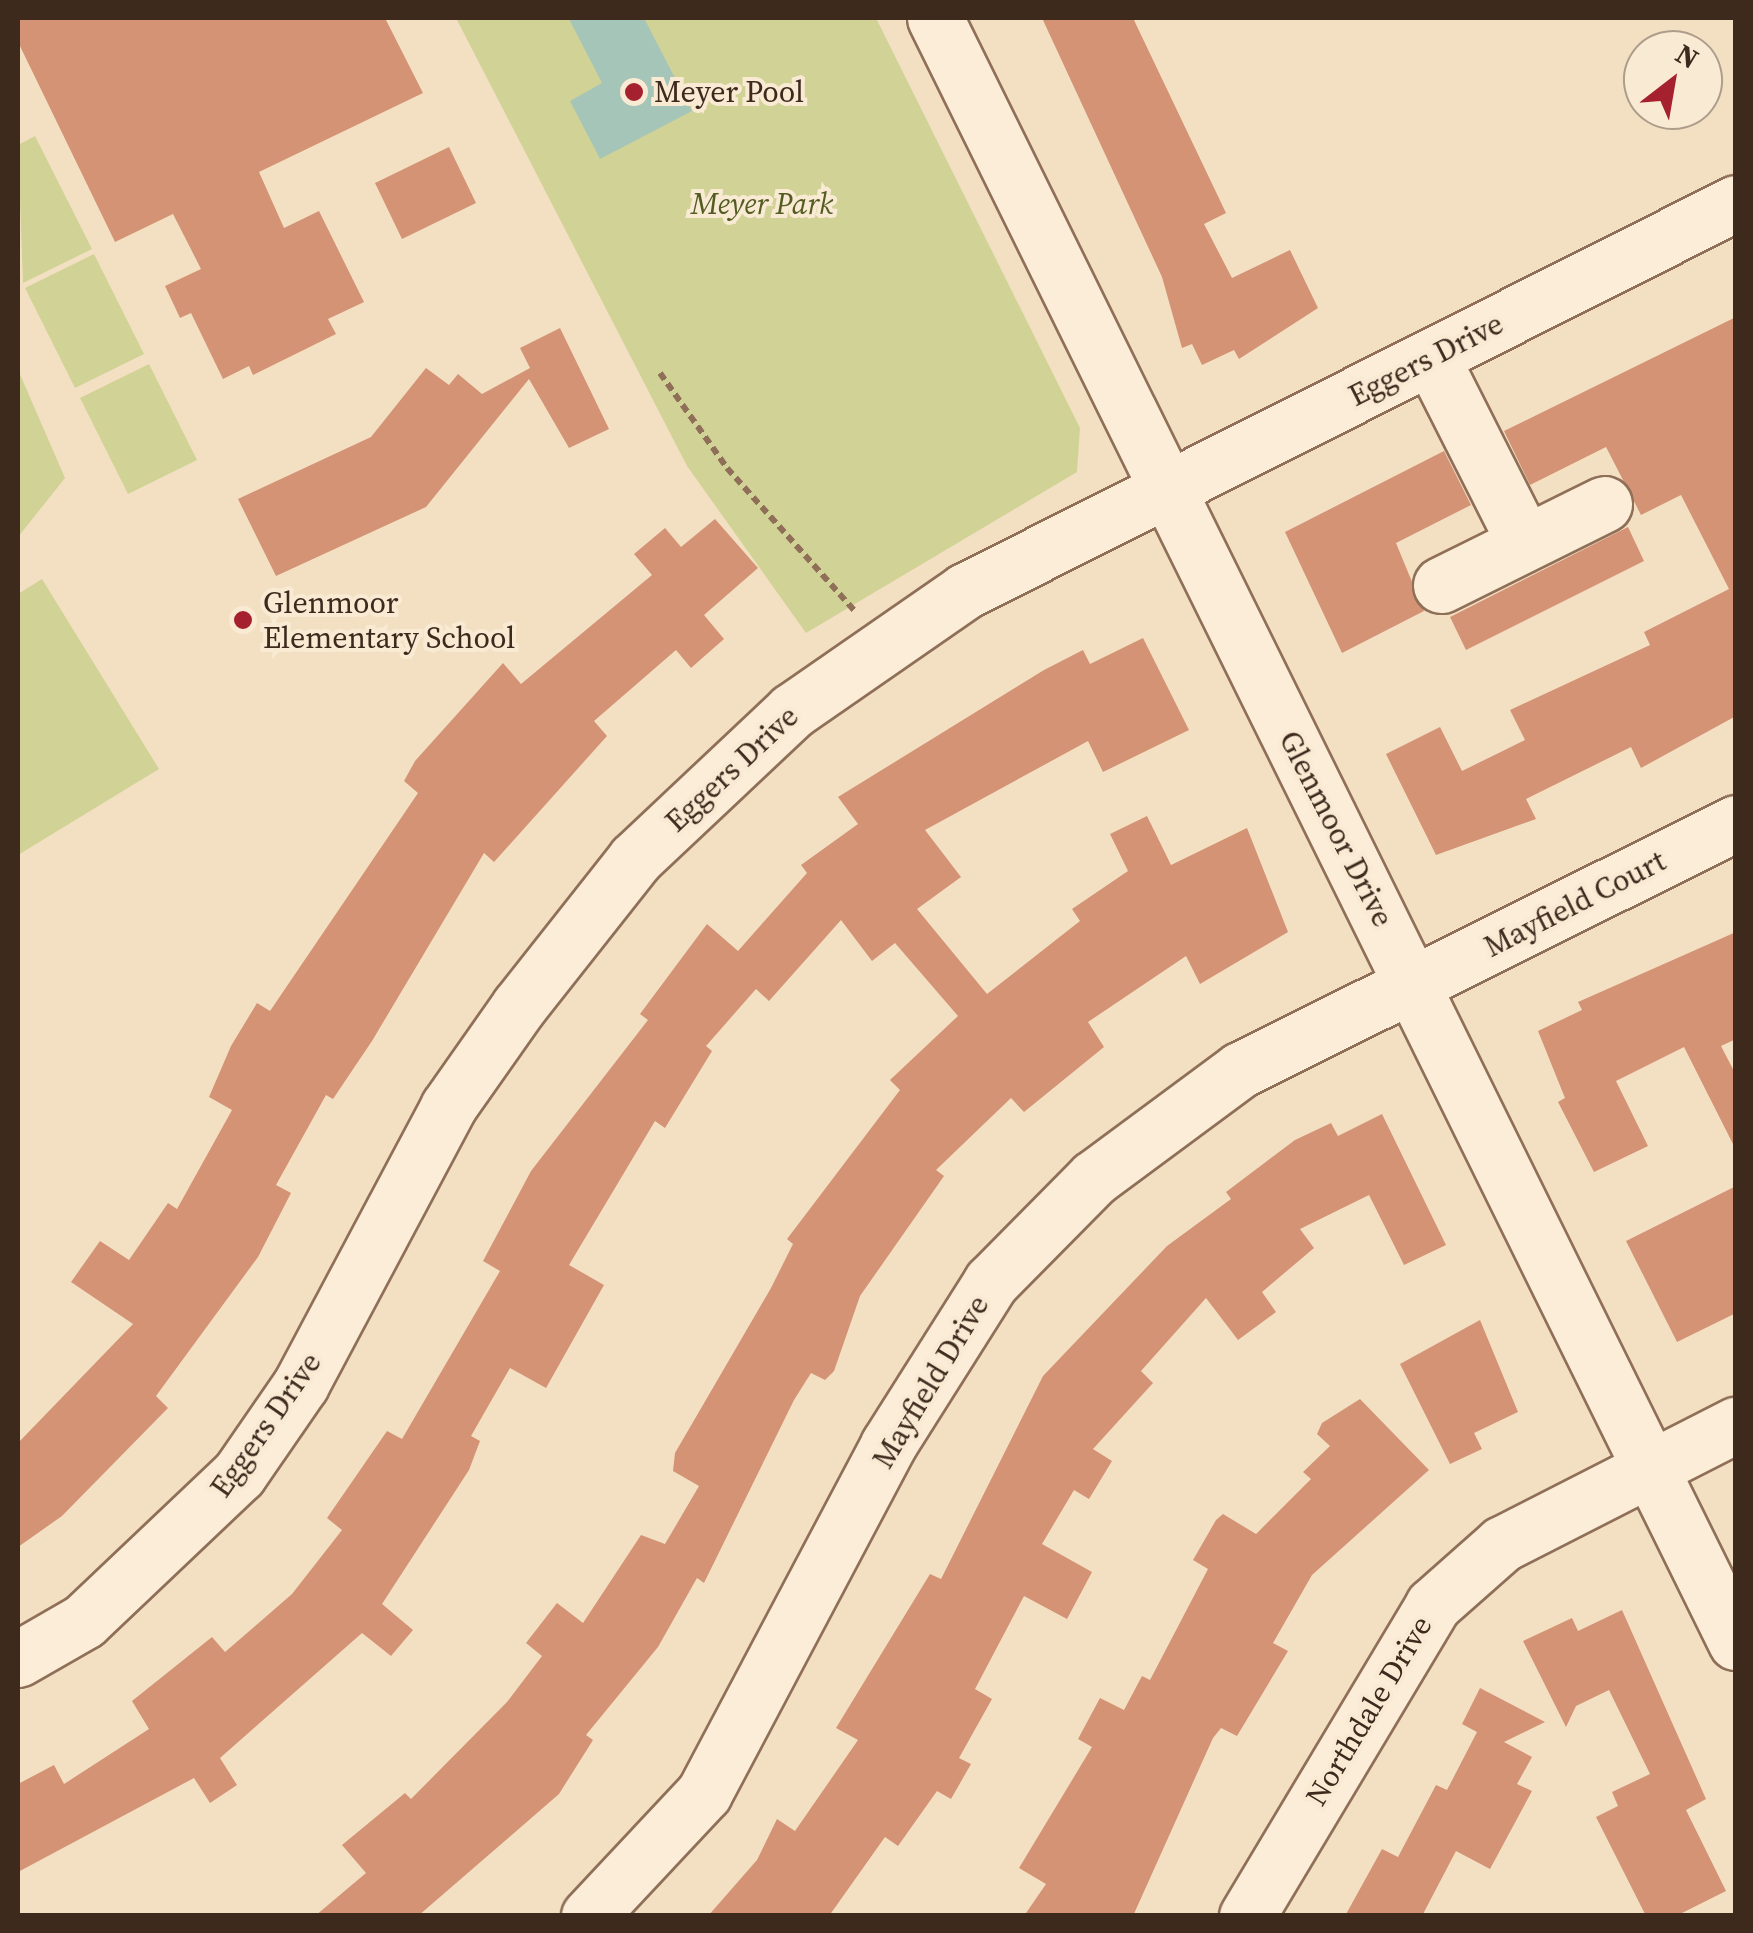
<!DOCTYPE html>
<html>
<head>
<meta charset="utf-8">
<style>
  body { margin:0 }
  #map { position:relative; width:1753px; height:1933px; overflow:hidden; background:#f3e0c3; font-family:"Source Serif 4",serif }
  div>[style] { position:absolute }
  .green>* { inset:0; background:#d1d296 }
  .water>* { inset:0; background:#a6c5b9 }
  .building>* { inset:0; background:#d49375 }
  .path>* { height:6px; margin-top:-3px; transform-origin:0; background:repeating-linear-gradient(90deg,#8f6f58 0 8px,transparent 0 13px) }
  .roads { filter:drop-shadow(2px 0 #8f6f58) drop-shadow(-2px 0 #8f6f58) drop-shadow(0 2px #8f6f58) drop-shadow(0 -2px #8f6f58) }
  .minor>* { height:55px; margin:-27.5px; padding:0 27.5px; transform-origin:27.5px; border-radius:27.5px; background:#fcedd8 }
  .dots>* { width:28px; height:28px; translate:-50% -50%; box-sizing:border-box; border:5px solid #f9ead4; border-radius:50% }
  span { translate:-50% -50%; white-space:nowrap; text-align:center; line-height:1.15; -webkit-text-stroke:8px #f9ead4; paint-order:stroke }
  .poi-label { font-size:30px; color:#3e291d }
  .left { translate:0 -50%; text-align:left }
  .park-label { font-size:30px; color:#535c22; font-style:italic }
  .street-label { font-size:30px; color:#3e291d }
  .frame { position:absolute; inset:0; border:20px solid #3e291d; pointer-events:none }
  .north { position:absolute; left:1623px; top:30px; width:100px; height:100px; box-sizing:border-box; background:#f9ead4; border:2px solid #ae9d8b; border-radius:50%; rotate:31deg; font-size:28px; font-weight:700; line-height:40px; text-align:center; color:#3e291d }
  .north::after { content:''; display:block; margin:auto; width:35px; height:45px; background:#a52130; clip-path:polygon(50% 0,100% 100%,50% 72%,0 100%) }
</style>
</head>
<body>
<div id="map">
  <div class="green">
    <i style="clip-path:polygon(456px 18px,876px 18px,1080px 428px,1077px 472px,806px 633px,687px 466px)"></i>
    <i style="clip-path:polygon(35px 136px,92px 249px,23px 283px,18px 145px)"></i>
    <i style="clip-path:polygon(94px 254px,144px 354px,75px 388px,25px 288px)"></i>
    <i style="clip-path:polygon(149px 364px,197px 460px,128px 494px,80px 398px)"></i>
    <i style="clip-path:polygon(19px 372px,65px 478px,18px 537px,18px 373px)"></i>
    <i style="clip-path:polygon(42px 579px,159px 769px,18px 855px,18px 594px)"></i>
  </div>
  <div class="water">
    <i style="clip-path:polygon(644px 18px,692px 111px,600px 159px,570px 101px,602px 83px,569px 19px)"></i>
  </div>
  <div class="building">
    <i style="clip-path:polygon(18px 18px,385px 18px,423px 93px,259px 172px,284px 228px,319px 211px,364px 302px,328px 319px,336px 334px,253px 375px,249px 366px,223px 379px,191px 313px,180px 318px,165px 286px,201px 269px,173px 214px,115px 242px,18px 42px)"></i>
    <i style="clip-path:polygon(1042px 18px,1133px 18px,1226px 213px,1204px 224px,1232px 278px,1290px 250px,1318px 308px,1239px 359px,1234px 350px,1202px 365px,1192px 344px,1182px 348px,1162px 277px)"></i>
    <i style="clip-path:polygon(449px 147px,476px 203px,402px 239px,375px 183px)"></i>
    <i style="clip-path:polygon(1736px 317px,1736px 716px,1641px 768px,1631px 747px,1526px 799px,1536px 819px,1436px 855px,1386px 754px,1440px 727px,1462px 771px,1525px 740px,1510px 710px,1650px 645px,1644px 632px,1729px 589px,1681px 495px,1641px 515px,1606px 447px,1530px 485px,1504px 431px)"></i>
    <i style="clip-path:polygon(560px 328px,609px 429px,569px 448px,529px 379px,426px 507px,276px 576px,238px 499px,371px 437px,426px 368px,449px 385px,458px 374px,482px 394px,530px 368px,520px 348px)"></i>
    <i style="clip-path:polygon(1444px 451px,1471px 505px,1396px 543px,1424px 611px,1342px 653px,1285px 532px)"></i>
    <i style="clip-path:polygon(715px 519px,758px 568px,704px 615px,724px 639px,691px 668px,676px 650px,594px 721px,607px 736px,494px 862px,484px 853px,372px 1041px,333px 1099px,326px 1095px,276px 1185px,291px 1193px,258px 1257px,156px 1396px,168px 1408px,62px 1516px,18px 1547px,18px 1443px,133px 1324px,71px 1282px,100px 1241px,129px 1260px,168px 1203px,177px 1209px,232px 1110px,209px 1097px,231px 1046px,257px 1003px,270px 1011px,418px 793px,404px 781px,415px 761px,503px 663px,521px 684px,652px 575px,634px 554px,665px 528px,681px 547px)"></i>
    <i style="clip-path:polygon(1628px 527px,1644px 561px,1466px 650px,1450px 617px)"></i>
    <i style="clip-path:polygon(1143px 638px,1189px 730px,1103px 772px,1088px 741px,925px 830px,961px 877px,917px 909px,987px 994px,1080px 921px,1072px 909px,1128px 871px,1110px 834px,1147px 816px,1171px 865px,1247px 828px,1288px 932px,1200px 984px,1186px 956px,1088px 1022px,1104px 1047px,1024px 1112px,1011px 1098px,936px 1170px,944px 1176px,860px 1296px,834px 1371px,825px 1380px,811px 1373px,794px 1400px,704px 1583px,697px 1578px,658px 1647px,586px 1735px,593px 1740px,559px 1794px,418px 1916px,315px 1916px,366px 1873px,342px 1845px,405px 1793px,411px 1799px,507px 1702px,542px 1656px,526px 1643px,557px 1603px,583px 1623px,641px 1535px,665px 1544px,699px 1486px,673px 1471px,675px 1453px,771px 1288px,793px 1244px,787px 1239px,900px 1090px,890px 1080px,958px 1016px,895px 943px,872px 961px,841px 920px,769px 1001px,756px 989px,706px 1046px,712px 1051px,665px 1128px,655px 1121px,569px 1265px,604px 1285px,546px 1388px,510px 1368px,471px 1436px,480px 1441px,469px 1470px,382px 1604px,413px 1630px,391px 1656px,362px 1633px,220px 1758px,237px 1785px,210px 1803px,194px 1778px,18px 1872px,18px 1784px,54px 1765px,64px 1784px,149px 1729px,132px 1701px,212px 1637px,225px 1652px,292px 1594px,342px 1530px,327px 1518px,387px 1431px,402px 1439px,500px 1271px,483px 1261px,531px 1171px,648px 1020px,640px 1014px,707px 924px,738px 951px,807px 873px,801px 865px,858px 824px,838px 797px,1044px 670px,1083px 650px,1090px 664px)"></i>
    <i style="clip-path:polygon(1736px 932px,1736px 1039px,1721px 1046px,1736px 1075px,1736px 1150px,1684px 1047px,1616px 1081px,1648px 1146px,1594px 1172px,1558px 1102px,1565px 1098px,1538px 1031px,1582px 1010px,1578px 1002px)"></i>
    <i style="clip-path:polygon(1382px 1114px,1446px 1245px,1404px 1265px,1369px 1195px,1300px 1229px,1314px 1248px,1262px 1292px,1276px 1312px,1238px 1340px,1206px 1298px,1141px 1371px,1153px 1383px,1093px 1449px,1112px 1461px,1089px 1499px,1074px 1490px,1042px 1544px,1092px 1572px,1067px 1619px,1024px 1596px,975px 1689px,992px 1699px,959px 1758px,971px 1764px,951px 1799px,937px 1791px,898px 1846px,885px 1837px,829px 1916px,708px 1916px,757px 1860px,777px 1819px,795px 1831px,858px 1740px,836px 1728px,930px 1574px,941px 1579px,1043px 1376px,1167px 1246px,1231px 1199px,1226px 1192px,1295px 1140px,1331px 1123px,1338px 1136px)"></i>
    <i style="clip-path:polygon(1736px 1186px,1736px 1313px,1677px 1342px,1626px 1241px)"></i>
    <i style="clip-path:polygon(1480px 1320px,1518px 1412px,1474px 1433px,1482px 1449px,1450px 1464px,1400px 1364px)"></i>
    <i style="clip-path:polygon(1360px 1399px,1429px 1470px,1312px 1575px,1273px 1643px,1288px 1651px,1237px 1736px,1221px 1728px,1213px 1738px,1133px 1916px,1024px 1916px,1046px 1884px,1019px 1868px,1092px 1747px,1078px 1739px,1100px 1698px,1124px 1710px,1142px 1676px,1150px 1680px,1208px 1569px,1193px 1560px,1216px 1520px,1223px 1514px,1256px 1534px,1311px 1479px,1303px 1472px,1330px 1446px,1317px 1434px,1322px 1423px)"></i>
    <i style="clip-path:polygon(1622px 1610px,1706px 1799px,1686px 1810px,1726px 1891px,1676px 1916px,1646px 1916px,1596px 1817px,1618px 1806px,1612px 1792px,1650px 1774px,1609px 1690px,1576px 1706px,1566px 1727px,1523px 1641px,1572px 1618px,1578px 1631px)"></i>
    <i style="clip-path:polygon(1480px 1688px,1545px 1722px,1504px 1742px,1532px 1757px,1517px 1784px,1532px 1791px,1490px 1869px,1456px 1851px,1422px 1916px,1345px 1916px,1382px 1849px,1398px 1857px,1436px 1785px,1447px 1790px,1477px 1732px,1462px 1724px)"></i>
  </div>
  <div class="path">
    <i style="left:660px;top:373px;width:116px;rotate:54.8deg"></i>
    <i style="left:727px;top:468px;width:192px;rotate:48.2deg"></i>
  </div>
  <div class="roads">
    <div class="minor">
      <i style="left:935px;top:18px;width:1811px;rotate:63.75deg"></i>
      <i style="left:1431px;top:357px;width:208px;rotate:63.2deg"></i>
      <i style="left:1441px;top:585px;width:182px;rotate:-26.4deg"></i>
      <i style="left:18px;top:1659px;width:76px;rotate:-29.9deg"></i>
      <i style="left:84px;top:1621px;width:214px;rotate:-43.5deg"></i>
      <i style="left:239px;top:1474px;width:109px;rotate:-55.4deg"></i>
      <i style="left:301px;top:1384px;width:314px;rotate:-62deg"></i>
      <i style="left:448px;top:1107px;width:123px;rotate:-54.9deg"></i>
      <i style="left:519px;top:1006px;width:187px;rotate:-51.7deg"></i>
      <i style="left:635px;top:859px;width:216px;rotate:-43.3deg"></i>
      <i style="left:792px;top:711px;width:211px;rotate:-34.7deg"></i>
      <i style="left:965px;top:591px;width:863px;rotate:-26.71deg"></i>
      <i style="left:589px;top:1916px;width:168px;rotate:-46.9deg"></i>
      <i style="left:704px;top:1793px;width:394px;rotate:-62.1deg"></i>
      <i style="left:888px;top:1445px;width:193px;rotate:-57.7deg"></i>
      <i style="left:991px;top:1282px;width:146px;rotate:-45.3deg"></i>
      <i style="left:1094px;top:1178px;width:182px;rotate:-36.5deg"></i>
      <i style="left:1240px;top:1070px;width:554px;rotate:-26.47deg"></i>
      <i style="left:1247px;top:1916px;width:362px;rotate:-59.1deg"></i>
      <i style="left:1433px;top:1605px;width:92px;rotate:-41.5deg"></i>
      <i style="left:1502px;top:1544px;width:263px;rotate:-27deg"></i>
    </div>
  </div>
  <div class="dots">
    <i style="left:634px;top:92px;background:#a52130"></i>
    <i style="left:243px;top:620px;background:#a52130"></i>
  </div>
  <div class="poi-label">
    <span class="left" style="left:654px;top:92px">Meyer Pool</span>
    <span class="left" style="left:263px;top:620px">Glenmoor<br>Elementary School</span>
  </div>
  <div class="park-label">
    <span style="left:762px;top:204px">Meyer Park</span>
  </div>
  <div class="street-label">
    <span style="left:1426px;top:360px;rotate:-27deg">Eggers Drive</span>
    <span style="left:732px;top:769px;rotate:-43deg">Eggers Drive</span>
    <span style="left:1336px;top:829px;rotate:63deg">Glenmoor Drive</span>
    <span style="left:1575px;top:904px;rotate:-27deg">Mayfield Court</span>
    <span style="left:931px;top:1382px;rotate:-59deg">Mayfield Drive</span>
    <span style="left:266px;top:1425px;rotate:-55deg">Eggers Drive</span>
    <span style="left:1369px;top:1711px;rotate:-59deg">Northdale Drive</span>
  </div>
  <div class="frame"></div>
  <div class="north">N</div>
</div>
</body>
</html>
